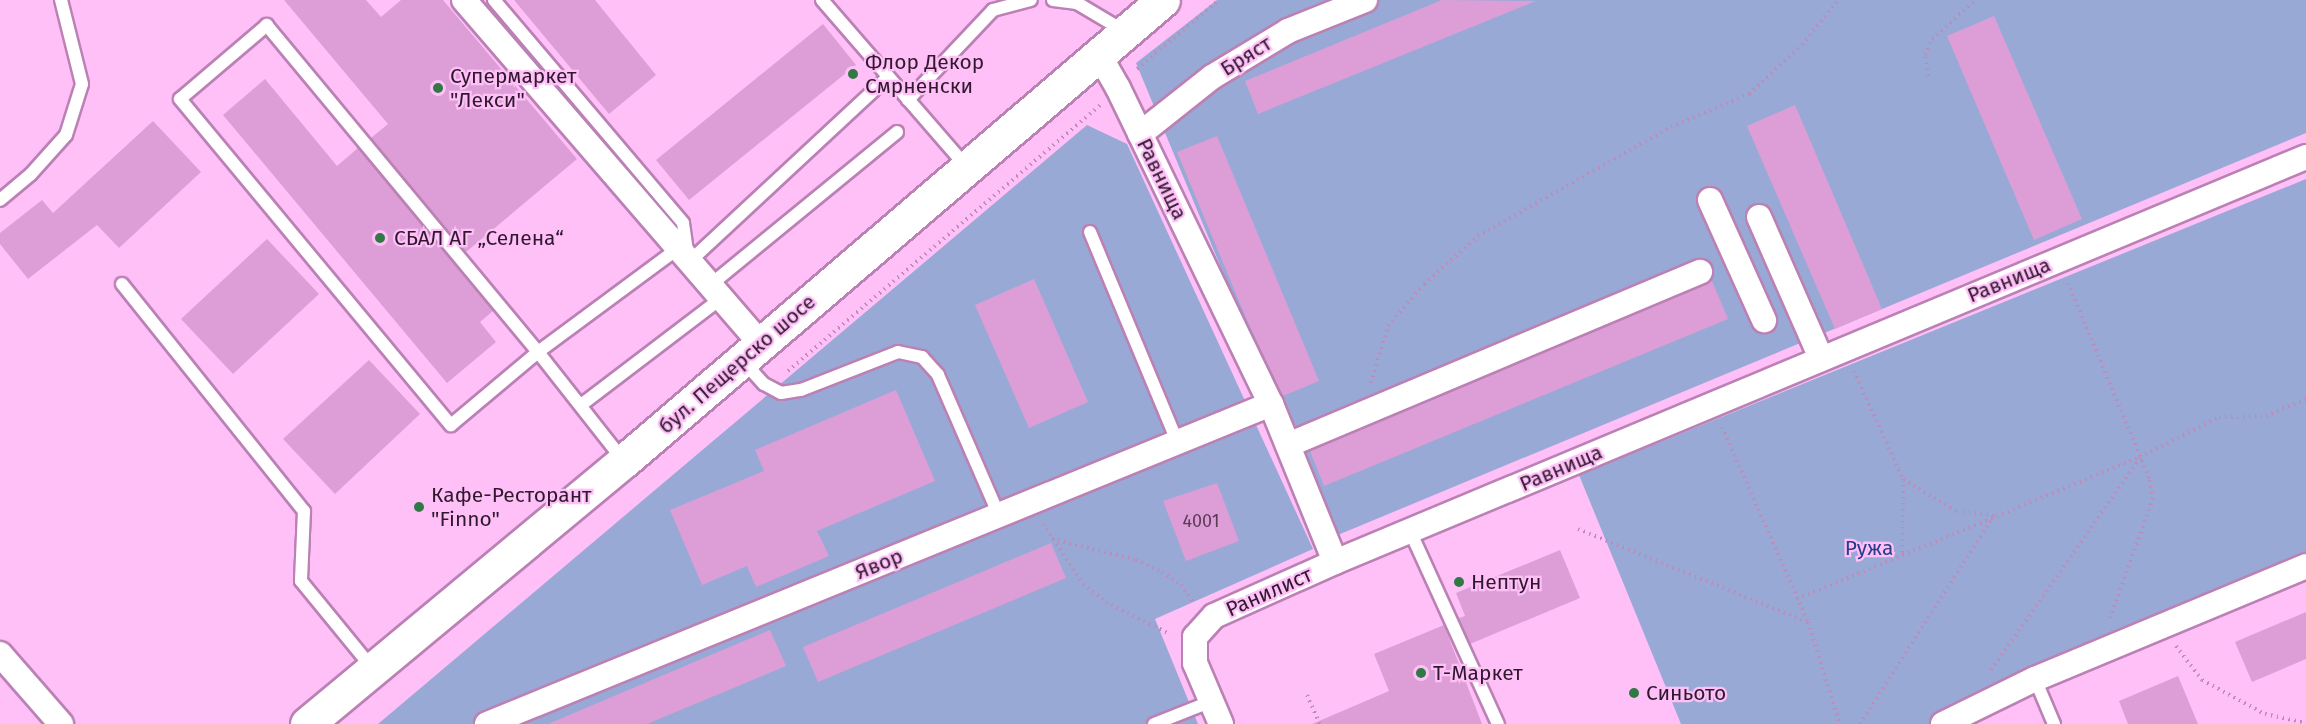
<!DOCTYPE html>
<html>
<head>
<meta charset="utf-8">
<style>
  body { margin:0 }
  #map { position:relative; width:2306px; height:724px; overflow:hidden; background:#fec0f7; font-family:"Fira Sans",sans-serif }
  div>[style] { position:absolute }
  .green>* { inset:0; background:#99a9d6 }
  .building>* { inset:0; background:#dd9ed7 }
  .path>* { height:4px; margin-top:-2px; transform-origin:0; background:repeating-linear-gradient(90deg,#bc8bb7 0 1.5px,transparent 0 6px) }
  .roads { filter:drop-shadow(2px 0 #bb81b5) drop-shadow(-2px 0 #bb81b5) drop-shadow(0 2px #bb81b5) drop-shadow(0 -2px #bb81b5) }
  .lane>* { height:12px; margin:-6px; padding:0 6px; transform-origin:6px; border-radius:6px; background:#fff }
  .street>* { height:24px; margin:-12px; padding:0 12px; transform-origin:12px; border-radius:12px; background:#fff }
  .secondary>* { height:33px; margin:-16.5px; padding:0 16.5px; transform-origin:16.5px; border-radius:16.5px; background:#fff }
  .dots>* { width:16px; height:16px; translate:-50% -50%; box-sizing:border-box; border:3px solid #fec0f7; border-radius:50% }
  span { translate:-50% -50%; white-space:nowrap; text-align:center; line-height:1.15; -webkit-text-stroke:4.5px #fec0f7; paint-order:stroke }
  .number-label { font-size:18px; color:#5b3a58 }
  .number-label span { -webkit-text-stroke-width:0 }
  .street-label { font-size:21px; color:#30192e }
  .poi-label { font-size:21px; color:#30192e }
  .left { translate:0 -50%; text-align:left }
  .park-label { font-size:21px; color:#2b3c8c }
</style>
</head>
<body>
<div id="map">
  <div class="green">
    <i style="clip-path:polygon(1217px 0,2306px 0,2306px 133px,1333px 537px,1136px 63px)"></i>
    <i style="clip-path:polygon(1087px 125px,1127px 144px,1313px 549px,1155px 619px,1198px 724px,378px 724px)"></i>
    <i style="clip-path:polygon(2306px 179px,2306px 553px,1952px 704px,1931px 724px,1681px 724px,1579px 475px)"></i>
  </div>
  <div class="building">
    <i style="clip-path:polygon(284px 0,366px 0,381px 17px,401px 0,443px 0,577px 159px,466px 252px,371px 138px,388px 124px)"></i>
    <i style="clip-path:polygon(514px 0,595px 0,656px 75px,609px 114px)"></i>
    <i style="clip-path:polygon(1442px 0,1536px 1px,1258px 114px,1245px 81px)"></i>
    <i style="clip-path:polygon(1994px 16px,2082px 219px,2034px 240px,1947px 36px)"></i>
    <i style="clip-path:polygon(823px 24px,856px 65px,689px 200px,656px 160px)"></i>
    <i style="clip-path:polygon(265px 79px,337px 166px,358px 148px,493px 311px,480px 322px,496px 342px,447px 383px,223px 115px)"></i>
    <i style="clip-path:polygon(1795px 105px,1882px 309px,1835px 329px,1747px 126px)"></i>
    <i style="clip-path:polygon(153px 121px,201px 172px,119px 248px,97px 225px,28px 279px,0 244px,0 233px,42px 200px,53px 213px)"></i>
    <i style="clip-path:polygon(1217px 136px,1319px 381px,1283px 396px,1249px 325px,1177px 152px)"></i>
    <i style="clip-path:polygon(267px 239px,319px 294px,233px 374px,181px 319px)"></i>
    <i style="clip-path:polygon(1034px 279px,1088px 402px,1029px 428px,975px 305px)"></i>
    <i style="clip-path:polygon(1712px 281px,1728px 319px,1324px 486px,1310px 451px)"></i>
    <i style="clip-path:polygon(369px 360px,420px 414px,335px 494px,283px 439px)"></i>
    <i style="clip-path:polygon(896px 390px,935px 481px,817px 531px,829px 556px,756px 587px,747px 566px,702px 585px,670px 510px,764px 471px,755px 450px)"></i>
    <i style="clip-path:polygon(1217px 483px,1239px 541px,1186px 561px,1163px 501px)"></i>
    <i style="clip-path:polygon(1051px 543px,1066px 578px,818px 682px,803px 647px)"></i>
    <i style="clip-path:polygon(1560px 550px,1580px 598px,1470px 644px,1459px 618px,1465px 616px,1456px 593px)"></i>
    <i style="clip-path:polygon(2306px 612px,2306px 659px,2252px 682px,2235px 642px)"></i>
    <i style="clip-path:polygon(1444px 625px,1482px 724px,1312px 724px,1389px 691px,1374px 654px)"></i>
    <i style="clip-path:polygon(770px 630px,786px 666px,647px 724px,548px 724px)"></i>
    <i style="clip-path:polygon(2178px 676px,2198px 724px,2128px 724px,2119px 701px)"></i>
  </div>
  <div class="path">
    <i style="left:1137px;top:69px;width:107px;rotate:-40.1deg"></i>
    <i style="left:1928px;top:76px;width:21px;rotate:-98deg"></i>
    <i style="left:1925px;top:55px;width:17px;rotate:-66deg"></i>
    <i style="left:1932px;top:39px;width:59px;rotate:-41.6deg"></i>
    <i style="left:2068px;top:283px;width:213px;rotate:67.4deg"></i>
    <i style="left:2150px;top:480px;width:18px;rotate:81deg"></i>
    <i style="left:2153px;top:498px;width:131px;rotate:109.7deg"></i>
    <i style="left:788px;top:371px;width:410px;rotate:-40.4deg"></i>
    <i style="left:1854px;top:371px;width:119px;rotate:65.6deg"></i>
    <i style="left:1903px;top:479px;width:76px;rotate:90.8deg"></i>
    <i style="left:1371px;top:383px;width:59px;rotate:-73.4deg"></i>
    <i style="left:1388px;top:326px;width:55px;rotate:-49.4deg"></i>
    <i style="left:1424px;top:284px;width:72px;rotate:-41.6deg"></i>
    <i style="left:1478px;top:236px;width:222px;rotate:-29.5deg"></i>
    <i style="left:1671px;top:127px;width:85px;rotate:-22.9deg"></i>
    <i style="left:1749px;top:94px;width:72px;rotate:-42.8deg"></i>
    <i style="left:1802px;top:45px;width:58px;rotate:-51.3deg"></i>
    <i style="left:1722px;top:427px;width:213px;rotate:66.2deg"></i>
    <i style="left:1808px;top:622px;width:107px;rotate:72.6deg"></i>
    <i style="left:1043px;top:524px;width:72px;rotate:56.3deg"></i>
    <i style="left:1083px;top:584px;width:29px;rotate:38deg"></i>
    <i style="left:1106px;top:602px;width:72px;rotate:26.6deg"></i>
    <i style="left:1578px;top:529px;width:247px;rotate:22.1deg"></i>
    <i style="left:1052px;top:539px;width:87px;rotate:14deg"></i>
    <i style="left:1136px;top:560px;width:29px;rotate:25deg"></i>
    <i style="left:1162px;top:572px;width:23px;rotate:34deg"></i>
    <i style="left:1181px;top:585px;width:21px;rotate:55deg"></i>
    <i style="left:1797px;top:599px;width:371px;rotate:-22.5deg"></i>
    <i style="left:2140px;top:457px;width:89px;rotate:-26.9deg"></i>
    <i style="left:2219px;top:417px;width:47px;rotate:-1.2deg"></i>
    <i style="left:2266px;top:416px;width:43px;rotate:-23deg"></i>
    <i style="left:2176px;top:646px;width:43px;rotate:52.6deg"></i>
    <i style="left:2202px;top:680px;width:72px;rotate:28.4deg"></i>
    <i style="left:2265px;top:714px;width:42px;rotate:12.4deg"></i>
    <i style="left:1991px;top:670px;width:259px;rotate:-54.9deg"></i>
    <i style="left:1307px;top:695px;width:32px;rotate:66deg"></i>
    <i style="left:1860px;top:724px;width:248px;rotate:-57.3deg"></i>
    <i style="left:1994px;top:515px;width:38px;rotate:-174deg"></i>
    <i style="left:1956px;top:511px;width:62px;rotate:-148.9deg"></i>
  </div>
  <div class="roads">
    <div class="lane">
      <i style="left:494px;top:0;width:292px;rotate:49.7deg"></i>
      <i style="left:683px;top:223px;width:30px;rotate:82deg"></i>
      <i style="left:822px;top:0;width:220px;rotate:49.1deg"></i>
      <i style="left:1053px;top:0;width:24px;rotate:7deg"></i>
      <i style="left:1077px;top:3px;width:55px;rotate:30.8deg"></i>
      <i style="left:908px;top:100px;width:124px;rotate:-46.6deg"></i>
      <i style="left:993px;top:10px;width:39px;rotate:-15deg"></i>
      <i style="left:0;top:200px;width:40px;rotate:-40deg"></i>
      <i style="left:31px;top:174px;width:52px;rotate:-48.1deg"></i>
      <i style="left:66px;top:135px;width:53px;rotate:-72.6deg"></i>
      <i style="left:82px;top:84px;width:87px;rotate:-104deg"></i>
      <i style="left:1090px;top:232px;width:229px;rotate:67.4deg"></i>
      <i style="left:689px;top:262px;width:272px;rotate:-42.9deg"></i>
      <i style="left:122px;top:284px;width:291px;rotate:51.3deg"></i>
      <i style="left:304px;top:511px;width:70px;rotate:92.5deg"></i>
      <i style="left:301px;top:581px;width:114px;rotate:50.7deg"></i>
      <i style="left:709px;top:286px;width:243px;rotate:-39.3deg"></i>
      <i style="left:743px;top:361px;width:31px;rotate:48deg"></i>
      <i style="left:764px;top:384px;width:19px;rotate:28deg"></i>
      <i style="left:781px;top:393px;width:20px;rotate:-9deg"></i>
      <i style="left:801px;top:390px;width:104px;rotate:-21.4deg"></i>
      <i style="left:898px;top:352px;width:25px;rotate:12deg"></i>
      <i style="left:922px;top:357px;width:24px;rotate:48deg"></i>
      <i style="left:938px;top:375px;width:153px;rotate:66.5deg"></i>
      <i style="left:581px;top:405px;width:175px;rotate:-37.3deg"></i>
      <i style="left:623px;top:460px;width:137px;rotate:-128.2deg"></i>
      <i style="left:538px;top:352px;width:425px;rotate:-129.7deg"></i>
      <i style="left:267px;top:25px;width:114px;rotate:139.6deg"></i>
      <i style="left:180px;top:99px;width:424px;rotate:50.3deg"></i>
      <i style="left:451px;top:425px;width:114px;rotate:-40deg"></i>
      <i style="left:538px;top:352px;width:173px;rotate:-36.5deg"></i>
      <i style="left:1410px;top:531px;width:212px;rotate:65.5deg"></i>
      <i style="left:2035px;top:679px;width:49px;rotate:67.1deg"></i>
      <i style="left:1154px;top:724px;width:62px;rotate:-21.6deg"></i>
    </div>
    <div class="street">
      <i style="left:464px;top:0;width:454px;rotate:49.2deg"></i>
      <i style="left:1098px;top:53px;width:40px;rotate:60.3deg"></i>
      <i style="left:1118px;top:88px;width:351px;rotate:64.2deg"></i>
      <i style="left:1271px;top:404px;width:170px;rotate:67.9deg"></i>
      <i style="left:1335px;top:562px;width:1052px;rotate:-22.64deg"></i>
      <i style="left:1140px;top:134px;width:92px;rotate:-38.4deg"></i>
      <i style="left:1212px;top:77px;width:89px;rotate:-31.2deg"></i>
      <i style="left:1288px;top:31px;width:83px;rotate:-21.9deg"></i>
      <i style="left:1710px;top:200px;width:132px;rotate:65.8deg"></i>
      <i style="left:1759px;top:217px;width:154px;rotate:66.3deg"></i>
      <i style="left:1288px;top:445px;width:447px;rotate:-22.8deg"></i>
      <i style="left:0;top:654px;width:93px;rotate:48.9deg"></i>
      <i style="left:487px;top:724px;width:847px;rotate:-22.2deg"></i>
      <i style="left:1221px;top:724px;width:66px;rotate:-113.1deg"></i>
      <i style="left:1195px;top:663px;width:26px;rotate:-90deg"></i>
      <i style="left:1195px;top:637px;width:28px;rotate:-48deg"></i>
      <i style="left:1214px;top:616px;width:133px;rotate:-24.1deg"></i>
      <i style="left:1943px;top:724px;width:102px;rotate:-26.1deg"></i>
      <i style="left:2035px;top:679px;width:294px;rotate:-22.6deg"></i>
    </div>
    <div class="secondary">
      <i style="left:307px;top:724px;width:412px;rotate:-39.7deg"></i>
      <i style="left:624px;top:461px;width:709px;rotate:-40.54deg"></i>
    </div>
  </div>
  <div class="dots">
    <i style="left:853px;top:74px;background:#317845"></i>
    <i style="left:438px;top:88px;background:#317845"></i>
    <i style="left:380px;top:238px;background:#317845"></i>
    <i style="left:419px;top:507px;background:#317845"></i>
    <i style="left:1459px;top:582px;background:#317845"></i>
    <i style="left:1421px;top:673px;background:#317845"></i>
    <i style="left:1634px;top:693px;background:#317845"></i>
  </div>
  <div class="number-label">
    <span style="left:1201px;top:521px">4001</span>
  </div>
  <div class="street-label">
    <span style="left:1246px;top:56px;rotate:-32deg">Бряст</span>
    <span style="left:1162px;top:179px;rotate:64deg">Равнища</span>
    <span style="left:2009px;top:280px;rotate:-22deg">Равнища</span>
    <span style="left:737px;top:364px;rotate:-41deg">бул. Пещерско шосе</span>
    <span style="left:1561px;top:468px;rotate:-23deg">Равнища</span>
    <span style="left:879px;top:564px;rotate:-22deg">Явор</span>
    <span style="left:1269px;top:592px;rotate:-24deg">Ранилист</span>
  </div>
  <div class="poi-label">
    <span class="left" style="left:865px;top:74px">Флор Декор<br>Смрненски</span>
    <span class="left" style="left:450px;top:88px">Супермаркет<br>"Лекси"</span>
    <span class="left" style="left:394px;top:238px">СБАЛ АГ „Селена“</span>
    <span class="left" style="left:431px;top:507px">Кафе-Ресторант<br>"Finno"</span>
    <span class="left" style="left:1471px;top:582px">Нептун</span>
    <span class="left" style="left:1433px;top:673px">Т-Маркет</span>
    <span class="left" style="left:1646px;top:693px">Синьото</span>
  </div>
  <div class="park-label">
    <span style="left:1869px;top:548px">Ружа</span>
  </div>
</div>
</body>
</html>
